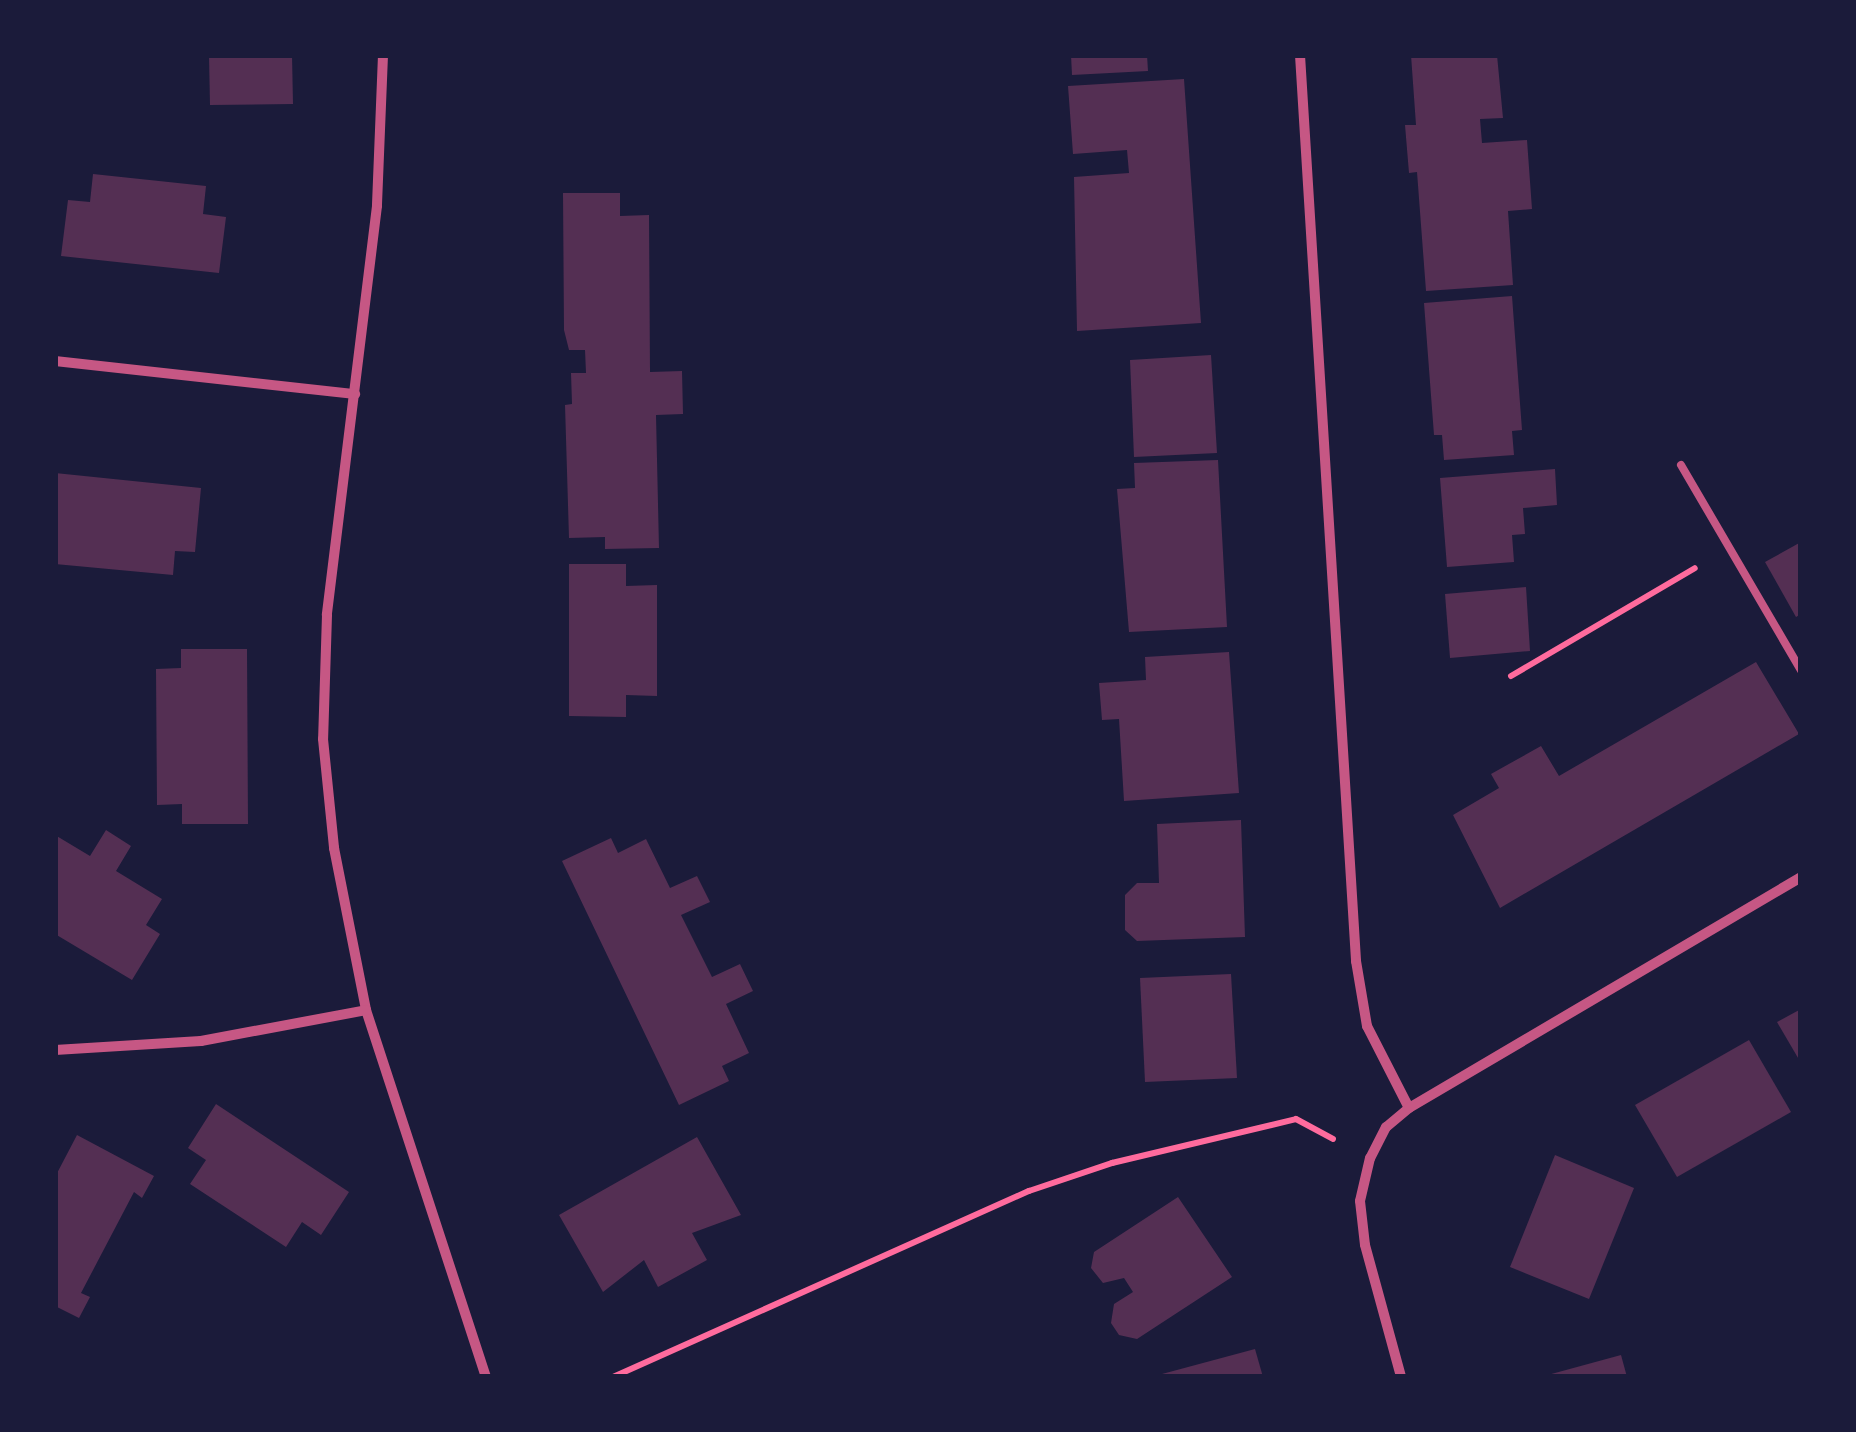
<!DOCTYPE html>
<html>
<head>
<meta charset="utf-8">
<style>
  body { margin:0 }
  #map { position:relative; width:1856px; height:1432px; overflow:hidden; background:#1b1b3a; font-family:"DM Sans",sans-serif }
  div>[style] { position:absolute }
  .building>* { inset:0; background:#542f53 }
  .path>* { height:6px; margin:-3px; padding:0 3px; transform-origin:3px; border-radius:3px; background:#ff6b9d }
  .service>* { height:8px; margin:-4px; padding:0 4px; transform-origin:4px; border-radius:4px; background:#c65784 }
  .minor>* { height:10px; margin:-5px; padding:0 5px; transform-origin:5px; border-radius:5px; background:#c65784 }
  span { translate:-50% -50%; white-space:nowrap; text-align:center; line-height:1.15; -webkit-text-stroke:10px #1b1b3a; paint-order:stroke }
  .frame { position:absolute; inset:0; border:58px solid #1b1b3a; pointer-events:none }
</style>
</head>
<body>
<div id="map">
  <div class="building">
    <i style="clip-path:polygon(209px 55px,292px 55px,293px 104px,210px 105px)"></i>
    <i style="clip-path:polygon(1071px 55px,1147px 55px,1148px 71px,1072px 75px)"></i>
    <i style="clip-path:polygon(1411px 55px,1497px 55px,1503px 118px,1480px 119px,1482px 143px,1527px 140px,1532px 209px,1508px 211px,1513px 285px,1426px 291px,1417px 172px,1409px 173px,1405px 125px,1416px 125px)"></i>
    <i style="clip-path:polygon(1184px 79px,1201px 323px,1077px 331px,1074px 177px,1129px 173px,1127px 150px,1073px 154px,1068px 86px)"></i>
    <i style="clip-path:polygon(93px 174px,206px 186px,203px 214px,226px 217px,219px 273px,61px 256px,68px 200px,90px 202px)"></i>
    <i style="clip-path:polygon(563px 193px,620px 193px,620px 216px,649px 215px,650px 372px,682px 371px,683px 414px,656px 415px,659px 548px,605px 549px,605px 537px,569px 538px,565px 405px,572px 404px,571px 373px,586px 373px,585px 350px,569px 350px,564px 330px)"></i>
    <i style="clip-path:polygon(1512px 296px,1522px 430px,1512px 431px,1514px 455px,1444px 460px,1442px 435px,1434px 435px,1424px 303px)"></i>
    <i style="clip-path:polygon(1211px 355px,1217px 453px,1134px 457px,1130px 360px)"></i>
    <i style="clip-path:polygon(1218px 460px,1227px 627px,1129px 632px,1117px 489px,1135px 488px,1134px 463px)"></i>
    <i style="clip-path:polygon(1555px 469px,1557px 505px,1523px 508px,1525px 534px,1512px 535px,1514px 562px,1447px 567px,1440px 478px)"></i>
    <i style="clip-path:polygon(55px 473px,201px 488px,195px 552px,175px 551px,173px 575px,55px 564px)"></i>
    <i style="clip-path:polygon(1801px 542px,1801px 614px,1796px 617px,1765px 562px)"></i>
    <i style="clip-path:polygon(569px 564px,626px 564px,626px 586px,657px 585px,657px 696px,626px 695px,626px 717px,569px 716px)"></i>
    <i style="clip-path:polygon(1526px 587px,1530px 651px,1450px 658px,1445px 594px)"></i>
    <i style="clip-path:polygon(181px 649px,247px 649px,248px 824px,182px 824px,182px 804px,157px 805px,156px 669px,181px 668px)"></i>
    <i style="clip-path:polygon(1229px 652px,1239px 793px,1124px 801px,1119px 719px,1102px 720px,1099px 683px,1146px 680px,1145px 657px)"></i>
    <i style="clip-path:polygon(1756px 662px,1799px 734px,1500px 908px,1453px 815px,1499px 788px,1491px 774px,1541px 746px,1559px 776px)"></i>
    <i style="clip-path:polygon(1241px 820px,1245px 937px,1137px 941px,1125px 930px,1125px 895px,1137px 883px,1159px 883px,1157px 824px)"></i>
    <i style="clip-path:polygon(106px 830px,131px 846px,116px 871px,162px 899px,146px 925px,160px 934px,132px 980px,55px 934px,55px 835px,90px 856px)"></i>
    <i style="clip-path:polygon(611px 838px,618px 853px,646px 839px,670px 888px,697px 876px,710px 902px,681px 915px,712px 977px,740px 964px,753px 991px,726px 1004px,749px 1053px,722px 1066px,729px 1081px,679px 1105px,562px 861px)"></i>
    <i style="clip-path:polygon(1231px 974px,1237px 1078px,1145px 1082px,1140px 978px)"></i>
    <i style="clip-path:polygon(1801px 1009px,1801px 1063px,1777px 1022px)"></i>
    <i style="clip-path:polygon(1749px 1040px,1791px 1112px,1677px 1177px,1635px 1105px)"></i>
    <i style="clip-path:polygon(216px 1104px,349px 1192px,321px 1235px,302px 1222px,286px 1247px,190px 1184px,206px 1160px,188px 1148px)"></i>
    <i style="clip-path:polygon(77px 1135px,154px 1176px,142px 1198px,134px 1192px,81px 1293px,90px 1297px,79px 1318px,55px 1306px,55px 1177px)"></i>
    <i style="clip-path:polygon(697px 1137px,741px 1215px,692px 1233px,707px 1260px,658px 1287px,644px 1260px,603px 1292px,559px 1215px)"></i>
    <i style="clip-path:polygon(1555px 1155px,1634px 1188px,1589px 1299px,1510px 1267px)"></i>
    <i style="clip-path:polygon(1178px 1197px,1232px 1277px,1137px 1339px,1119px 1335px,1111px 1323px,1114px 1304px,1133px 1292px,1124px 1278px,1103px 1283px,1091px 1268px,1094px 1252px)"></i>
    <i style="clip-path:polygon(1255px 1349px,1263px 1377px,1163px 1377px,1162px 1374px)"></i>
    <i style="clip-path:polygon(1621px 1355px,1627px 1377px,1544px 1377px,1544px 1376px)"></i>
  </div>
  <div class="path">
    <i style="left:1511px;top:676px;width:213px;rotate:-30.4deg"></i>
    <i style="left:613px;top:1377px;width:456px;rotate:-24.1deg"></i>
    <i style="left:1029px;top:1191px;width:88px;rotate:-18.6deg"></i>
    <i style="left:1112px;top:1163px;width:189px;rotate:-13.4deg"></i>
    <i style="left:1296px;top:1119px;width:42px;rotate:28.4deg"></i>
  </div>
  <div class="service">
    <i style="left:1681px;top:465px;width:238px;rotate:59.7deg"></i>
  </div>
  <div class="minor">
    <i style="left:383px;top:55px;width:151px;rotate:92.3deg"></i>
    <i style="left:377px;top:206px;width:412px;rotate:97deg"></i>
    <i style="left:327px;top:615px;width:124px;rotate:91.8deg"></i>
    <i style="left:323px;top:739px;width:110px;rotate:84.2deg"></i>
    <i style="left:334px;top:848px;width:165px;rotate:78.8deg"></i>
    <i style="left:366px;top:1010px;width:386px;rotate:71.9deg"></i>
    <i style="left:1300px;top:55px;width:908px;rotate:86.46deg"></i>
    <i style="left:1356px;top:961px;width:66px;rotate:80.4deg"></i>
    <i style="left:1367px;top:1026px;width:92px;rotate:62.9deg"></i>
    <i style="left:1409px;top:1108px;width:30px;rotate:140deg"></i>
    <i style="left:1386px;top:1127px;width:35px;rotate:117deg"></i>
    <i style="left:1370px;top:1158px;width:44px;rotate:103.1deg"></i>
    <i style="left:1360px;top:1201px;width:44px;rotate:83.5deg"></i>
    <i style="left:1365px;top:1245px;width:137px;rotate:74.7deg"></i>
    <i style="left:55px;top:361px;width:302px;rotate:6.3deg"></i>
    <i style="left:55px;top:1050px;width:146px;rotate:-3.5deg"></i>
    <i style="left:201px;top:1041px;width:168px;rotate:-10.6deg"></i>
    <i style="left:1409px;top:1108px;width:455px;rotate:-30.5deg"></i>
  </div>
  <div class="frame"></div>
</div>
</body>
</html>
